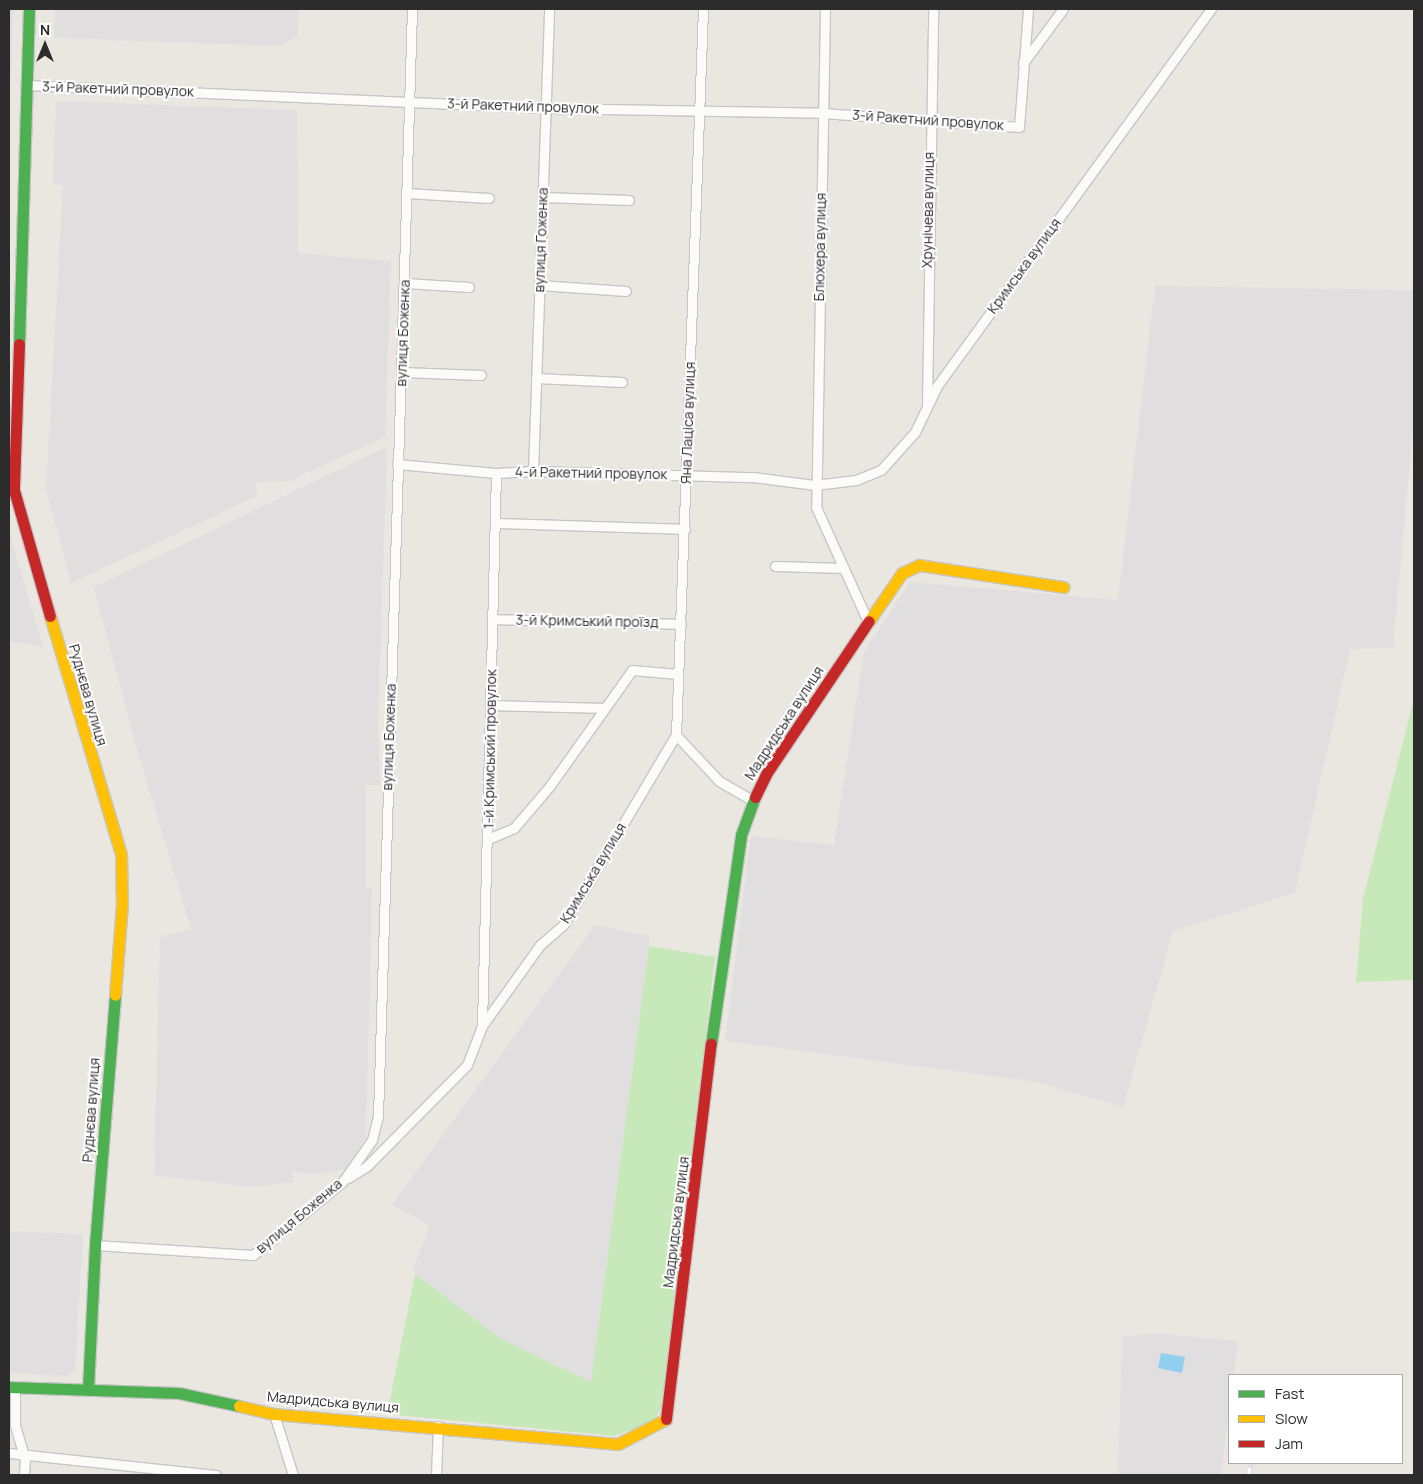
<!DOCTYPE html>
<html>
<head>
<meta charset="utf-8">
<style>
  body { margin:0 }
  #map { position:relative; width:1423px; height:1484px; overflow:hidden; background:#eae7e1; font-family:Manrope,sans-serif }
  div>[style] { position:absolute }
  .industrial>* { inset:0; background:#e1dee0 }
  .green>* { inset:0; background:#c7e8b8 }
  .water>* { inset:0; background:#90cff0 }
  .roads { filter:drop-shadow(1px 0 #c7c6c6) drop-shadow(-1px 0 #c7c6c6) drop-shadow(0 1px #c7c6c6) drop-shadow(0 -1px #c7c6c6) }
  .street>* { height:9px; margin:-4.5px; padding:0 4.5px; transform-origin:4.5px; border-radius:4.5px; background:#fcfbfa }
  .fast>* { height:11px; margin:-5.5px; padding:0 5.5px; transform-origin:5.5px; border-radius:5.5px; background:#4caf50 }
  .slow>* { height:11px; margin:-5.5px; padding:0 5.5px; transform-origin:5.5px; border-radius:5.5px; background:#ffc107 }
  .jam>* { height:11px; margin:-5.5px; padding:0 5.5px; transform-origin:5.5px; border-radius:5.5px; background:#c62828 }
  .rail>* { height:4.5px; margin-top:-2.25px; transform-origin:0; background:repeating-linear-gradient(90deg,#fff 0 8px,#dededf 0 16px); box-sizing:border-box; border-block:1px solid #dededf }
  span { translate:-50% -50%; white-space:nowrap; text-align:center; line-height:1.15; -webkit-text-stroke:4px #fff; paint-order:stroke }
  .street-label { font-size:14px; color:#2c2c2c }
  .frame { position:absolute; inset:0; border:10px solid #2c2c2c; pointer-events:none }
  .legend { position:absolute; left:1228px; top:1374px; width:175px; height:90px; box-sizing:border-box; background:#fff; border:1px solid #ababab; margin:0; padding:6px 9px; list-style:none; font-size:15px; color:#2c2c2c }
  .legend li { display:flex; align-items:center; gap:10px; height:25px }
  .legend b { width:25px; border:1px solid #ababab }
  .north { position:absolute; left:20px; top:20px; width:50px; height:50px; -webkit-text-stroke:4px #fff; paint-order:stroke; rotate:0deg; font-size:14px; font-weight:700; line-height:20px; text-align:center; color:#2c2c2c }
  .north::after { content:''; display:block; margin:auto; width:18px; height:22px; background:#2c2c2c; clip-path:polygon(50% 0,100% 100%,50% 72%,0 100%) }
</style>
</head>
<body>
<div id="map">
  <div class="industrial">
    <i style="clip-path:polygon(9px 9px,13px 9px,9px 144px)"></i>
    <i style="clip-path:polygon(55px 9px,298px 9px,297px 37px,280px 46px,54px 38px)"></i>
    <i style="clip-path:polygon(56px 101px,297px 110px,298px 253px,391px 261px,385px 437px,289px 481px,256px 482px,257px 496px,71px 583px,46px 489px,63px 185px,53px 184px)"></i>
    <i style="clip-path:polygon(1155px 286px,1414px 290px,1414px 418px,1393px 648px,1350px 649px,1295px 893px,1173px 931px,1123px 1107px,1037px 1082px,725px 1041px,751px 836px,834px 845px,864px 652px,910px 582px,1118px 600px)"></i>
    <i style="clip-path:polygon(382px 449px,387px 449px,378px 723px,380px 785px,366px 785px,366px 888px,372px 888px,366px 1138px,345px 1169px,312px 1175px,293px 1171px,293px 1182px,251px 1187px,154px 1175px,160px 937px,191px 929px,135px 743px,94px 587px)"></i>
    <i style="clip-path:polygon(9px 531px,43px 647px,9px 641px)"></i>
    <i style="clip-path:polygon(595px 925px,649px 936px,649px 946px,591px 1383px,501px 1339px,415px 1274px,414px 1266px,430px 1225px,392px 1205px)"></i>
    <i style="clip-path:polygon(9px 1231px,83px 1234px,75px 1370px,68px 1376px,9px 1373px)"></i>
    <i style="clip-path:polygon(1155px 1333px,1238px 1341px,1234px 1375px,1229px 1375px,1229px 1410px,1221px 1475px,1118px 1475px,1122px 1337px)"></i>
  </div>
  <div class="green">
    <i style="clip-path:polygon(1414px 699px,1414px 980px,1356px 982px,1363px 899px)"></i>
    <i style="clip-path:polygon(649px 946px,715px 957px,662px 1407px,653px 1422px,614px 1436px,387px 1414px,415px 1274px,501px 1339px,591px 1382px)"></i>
  </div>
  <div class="water">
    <i style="clip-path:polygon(1161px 1353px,1185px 1357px,1182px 1373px,1158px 1368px)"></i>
  </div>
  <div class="roads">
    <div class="street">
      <i style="left:703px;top:9px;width:727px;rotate:92.13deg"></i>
      <i style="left:676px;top:735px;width:63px;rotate:46.9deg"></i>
      <i style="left:719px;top:781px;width:39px;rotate:30deg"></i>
      <i style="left:825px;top:9px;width:498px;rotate:91deg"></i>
      <i style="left:816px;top:507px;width:128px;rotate:65.6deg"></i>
      <i style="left:1023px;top:63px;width:67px;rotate:-53.5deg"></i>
      <i style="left:27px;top:85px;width:519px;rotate:2.54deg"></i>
      <i style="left:545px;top:108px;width:278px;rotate:1deg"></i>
      <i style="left:823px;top:113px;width:196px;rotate:4.1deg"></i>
      <i style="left:1019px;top:127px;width:118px;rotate:-85.6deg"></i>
      <i style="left:406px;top:193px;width:83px;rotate:3.4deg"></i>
      <i style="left:542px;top:197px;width:87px;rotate:2deg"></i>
      <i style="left:405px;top:283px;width:64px;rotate:3.6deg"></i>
      <i style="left:539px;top:285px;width:87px;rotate:3.9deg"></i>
      <i style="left:402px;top:372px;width:79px;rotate:2.2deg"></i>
      <i style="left:536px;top:378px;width:86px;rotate:2.7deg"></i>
      <i style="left:927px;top:406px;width:397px;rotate:-89.1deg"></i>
      <i style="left:397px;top:464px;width:99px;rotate:5.2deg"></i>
      <i style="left:496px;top:473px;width:37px;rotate:-3deg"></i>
      <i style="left:533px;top:471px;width:220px;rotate:1.6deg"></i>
      <i style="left:753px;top:477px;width:63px;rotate:7.4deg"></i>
      <i style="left:815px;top:485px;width:41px;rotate:-7deg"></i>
      <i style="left:856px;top:480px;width:27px;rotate:-22deg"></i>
      <i style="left:881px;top:470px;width:51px;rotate:-48.2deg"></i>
      <i style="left:915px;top:432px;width:51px;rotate:-64.4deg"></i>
      <i style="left:937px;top:386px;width:466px;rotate:-54deg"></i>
      <i style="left:533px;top:471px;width:462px;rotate:-88deg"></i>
      <i style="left:495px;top:523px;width:190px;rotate:1.8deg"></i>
      <i style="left:775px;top:566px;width:69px;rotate:1.7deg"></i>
      <i style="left:493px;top:619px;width:188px;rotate:1.5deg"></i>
      <i style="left:491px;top:705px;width:112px;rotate:1.5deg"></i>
      <i style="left:488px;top:839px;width:28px;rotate:-23deg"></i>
      <i style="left:514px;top:828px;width:54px;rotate:-49.5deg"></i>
      <i style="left:549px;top:787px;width:143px;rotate:-54.6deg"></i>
      <i style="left:632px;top:670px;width:46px;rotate:5deg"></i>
      <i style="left:482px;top:1025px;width:552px;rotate:-88.55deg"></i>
      <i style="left:348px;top:1178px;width:22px;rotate:-32deg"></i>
      <i style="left:367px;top:1166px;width:142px;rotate:-45.3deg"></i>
      <i style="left:467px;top:1065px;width:42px;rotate:-69deg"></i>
      <i style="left:482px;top:1026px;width:100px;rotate:-54.4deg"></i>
      <i style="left:540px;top:945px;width:30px;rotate:-41deg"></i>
      <i style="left:563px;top:925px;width:221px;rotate:-59.3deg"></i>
      <i style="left:95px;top:1245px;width:158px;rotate:3.6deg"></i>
      <i style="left:253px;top:1255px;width:117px;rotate:-39.4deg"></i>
      <i style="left:343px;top:1181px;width:50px;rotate:-54.7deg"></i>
      <i style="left:372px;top:1140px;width:25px;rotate:-76deg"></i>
      <i style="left:378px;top:1116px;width:1108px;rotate:-88.24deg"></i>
      <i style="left:15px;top:1387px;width:38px;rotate:90deg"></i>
      <i style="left:15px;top:1425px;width:35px;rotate:74deg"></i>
      <i style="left:25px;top:1459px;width:16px;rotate:94deg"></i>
      <i style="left:274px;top:1414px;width:64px;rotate:72.7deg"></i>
      <i style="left:9px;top:1453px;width:208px;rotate:6.1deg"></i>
      <i style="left:436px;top:1475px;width:49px;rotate:-87.7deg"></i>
    </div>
    <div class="fast">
      <i style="left:19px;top:344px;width:335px;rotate:-88.3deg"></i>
      <i style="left:711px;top:1044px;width:211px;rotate:-81.8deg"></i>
      <i style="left:741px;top:835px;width:40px;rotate:-69.8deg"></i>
      <i style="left:9px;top:1387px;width:170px;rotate:2deg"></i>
      <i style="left:179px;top:1393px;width:61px;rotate:12.2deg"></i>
      <i style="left:88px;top:1389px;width:144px;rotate:-87.2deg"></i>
      <i style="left:95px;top:1245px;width:251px;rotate:-85.4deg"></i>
    </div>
    <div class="slow">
      <i style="left:50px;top:616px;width:248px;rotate:73.4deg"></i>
      <i style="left:121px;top:854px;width:50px;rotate:88.9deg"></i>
      <i style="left:122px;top:904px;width:91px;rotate:94.4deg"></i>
      <i style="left:869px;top:621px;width:58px;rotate:-55.5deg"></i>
      <i style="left:902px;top:573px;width:19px;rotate:-25deg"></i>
      <i style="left:919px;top:565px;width:146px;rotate:8.7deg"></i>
      <i style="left:239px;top:1406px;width:36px;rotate:13deg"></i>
      <i style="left:274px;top:1414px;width:345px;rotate:5deg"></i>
      <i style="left:618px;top:1444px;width:54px;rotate:-27.5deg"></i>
    </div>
    <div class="jam">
      <i style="left:19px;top:344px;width:146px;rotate:92deg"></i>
      <i style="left:14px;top:490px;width:131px;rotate:74.1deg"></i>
      <i style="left:755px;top:797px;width:25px;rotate:-64deg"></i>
      <i style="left:766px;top:774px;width:184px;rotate:-56.1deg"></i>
      <i style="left:666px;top:1419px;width:378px;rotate:-83.2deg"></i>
    </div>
  </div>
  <div class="rail">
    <i style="left:1248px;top:1475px;width:12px;rotate:-76deg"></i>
  </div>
  <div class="street-label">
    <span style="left:118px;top:89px;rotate:2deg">3-й Ракетний провулок</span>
    <span style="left:523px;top:106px;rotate:2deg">3-й Ракетний провулок</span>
    <span style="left:928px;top:120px;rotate:4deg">3-й Ракетний провулок</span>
    <span style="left:928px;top:210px;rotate:-89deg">Хрунічева вулиця</span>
    <span style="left:541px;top:240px;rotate:-88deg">вулиця Гоженка</span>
    <span style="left:820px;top:247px;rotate:-89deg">Блюхера вулиця</span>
    <span style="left:1024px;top:266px;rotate:-54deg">Кримська вулиця</span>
    <span style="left:403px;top:333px;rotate:-88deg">вулиця Боженка</span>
    <span style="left:688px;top:423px;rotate:-88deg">Яна Лаціса вулиця</span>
    <span style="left:591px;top:473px;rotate:1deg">4-й Ракетний провулок</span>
    <span style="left:587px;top:621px;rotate:1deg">3-й Кримський проїзд</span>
    <span style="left:88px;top:695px;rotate:74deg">Руднєва вулиця</span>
    <span style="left:784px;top:723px;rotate:-57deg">Мадридська вулиця</span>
    <span style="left:389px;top:737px;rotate:-88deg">вулиця Боженка</span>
    <span style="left:490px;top:749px;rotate:-89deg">1-й Кримський провулок</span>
    <span style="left:593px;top:873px;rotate:-59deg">Кримська вулиця</span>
    <span style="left:91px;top:1110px;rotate:-86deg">Руднєва вулиця</span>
    <span style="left:299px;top:1216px;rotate:-40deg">вулиця Боженка</span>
    <span style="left:676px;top:1222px;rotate:-83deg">Мадридська вулиця</span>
    <span style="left:333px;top:1402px;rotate:5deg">Мадридська вулиця</span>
  </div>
  <div class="frame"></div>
  <ul class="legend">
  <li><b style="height:6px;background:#4caf50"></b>Fast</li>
  <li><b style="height:6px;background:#ffc107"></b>Slow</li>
  <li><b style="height:6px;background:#c62828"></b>Jam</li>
  </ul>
  <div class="north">N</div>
</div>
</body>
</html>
